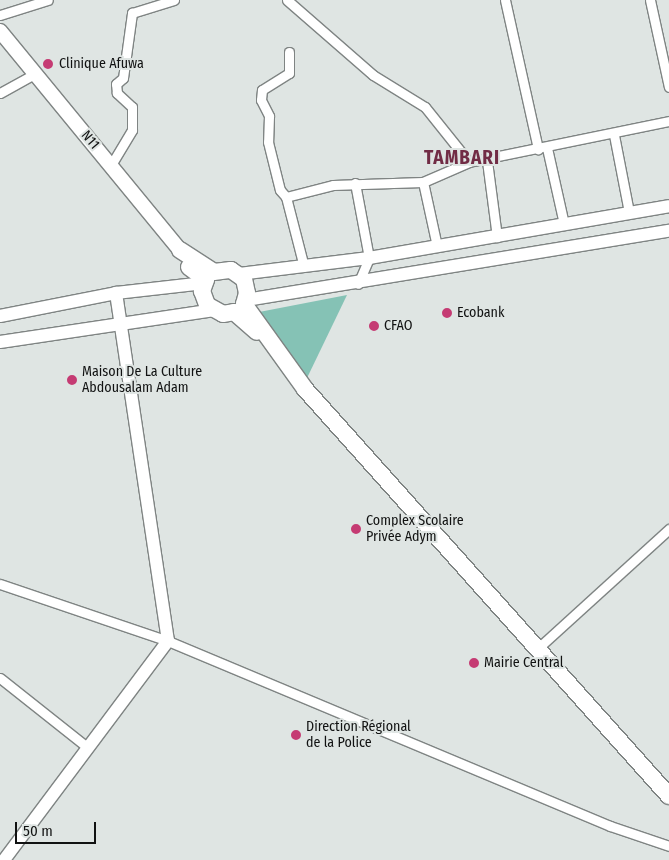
<!DOCTYPE html>
<html>
<head>
<meta charset="utf-8">
<style>
  body { margin:0 }
  #map { position:relative; width:669px; height:860px; overflow:hidden; background:#dfe5e3; font-family:"Fira Sans Condensed",sans-serif }
  div>[style] { position:absolute }
  .green>* { inset:0; background:#85c2b5 }
  .roads { filter:drop-shadow(1px 0 #7f8483) drop-shadow(-1px 0 #7f8483) drop-shadow(0 1px #7f8483) drop-shadow(0 -1px #7f8483) }
  .street>* { height:9px; margin:-4.5px; padding:0 4.5px; transform-origin:4.5px; border-radius:4.5px; background:#fff }
  .secondary>* { height:12px; margin:-6px; padding:0 6px; transform-origin:6px; border-radius:6px; background:#fff }
  .primary>* { height:14px; margin:-7px; padding:0 7px; transform-origin:7px; border-radius:7px; background:#fff }
  .highway>* { height:16px; margin:-8px; padding:0 8px; transform-origin:8px; border-radius:8px; background:#fff }
  .dots>* { width:14px; height:14px; translate:-50% -50%; box-sizing:border-box; border:2px solid #dfe5e3; border-radius:50% }
  span { translate:-50% -50%; white-space:nowrap; text-align:center; line-height:1.15; -webkit-text-stroke:4px #dfe5e3; paint-order:stroke }
  .poi-label { font-size:14px; color:#111212 }
  .left { translate:0 -50%; text-align:left }
  .street-label { font-size:14px; color:#111212 }
  .district-label { font-size:19px; color:#712c45; font-weight:700; letter-spacing:1px }
  .scale { position:absolute; left:15px; top:822px; width:81px; height:22px; box-sizing:border-box; border:2px solid #111212; border-top:0; padding-left:6px; font-size:15px; line-height:18px; white-space:nowrap; color:#111212; -webkit-text-stroke:4px #dfe5e3; paint-order:stroke }
</style>
</head>
<body>
<div id="map">
  <div class="green">
    <i style="clip-path:polygon(347px 295px,307px 378px,254px 313px)"></i>
  </div>
  <div class="roads">
    <div class="street">
      <i style="left:287px;top:0;width:114px;rotate:41.1deg"></i>
      <i style="left:373px;top:75px;width:61px;rotate:31.6deg"></i>
      <i style="left:425px;top:107px;width:70px;rotate:51.3deg"></i>
      <i style="left:505px;top:0;width:153px;rotate:77.5deg"></i>
      <i style="left:650px;top:0;width:89px;rotate:77.7deg"></i>
      <i style="left:0;top:15px;width:50px;rotate:-17.4deg"></i>
      <i style="left:289px;top:52px;width:21px;rotate:90deg"></i>
      <i style="left:289px;top:73px;width:32px;rotate:148deg"></i>
      <i style="left:262px;top:90px;width:10px;rotate:96deg"></i>
      <i style="left:261px;top:100px;width:18px;rotate:63deg"></i>
      <i style="left:269px;top:116px;width:26px;rotate:92deg"></i>
      <i style="left:268px;top:142px;width:49px;rotate:76deg"></i>
      <i style="left:280px;top:190px;width:9px;rotate:49deg"></i>
      <i style="left:286px;top:197px;width:72px;rotate:75.6deg"></i>
      <i style="left:0;top:93px;width:39px;rotate:-29deg"></i>
      <i style="left:614px;top:135px;width:78px;rotate:79deg"></i>
      <i style="left:547px;top:148px;width:78px;rotate:77.4deg"></i>
      <i style="left:487px;top:161px;width:77px;rotate:82.5deg"></i>
      <i style="left:111px;top:165px;width:41px;rotate:-59deg"></i>
      <i style="left:132px;top:130px;width:23px;rotate:-90deg"></i>
      <i style="left:132px;top:107px;width:21px;rotate:-137deg"></i>
      <i style="left:117px;top:93px;width:9px;rotate:-96deg"></i>
      <i style="left:116px;top:84px;width:9px;rotate:-41deg"></i>
      <i style="left:123px;top:78px;width:66px;rotate:-82.1deg"></i>
      <i style="left:132px;top:13px;width:44px;rotate:-17.2deg"></i>
      <i style="left:423px;top:182px;width:66px;rotate:77.7deg"></i>
      <i style="left:355px;top:183px;width:76px;rotate:79.4deg"></i>
      <i style="left:369px;top:258px;width:28px;rotate:113deg"></i>
      <i style="left:286px;top:197px;width:49px;rotate:-14.3deg"></i>
      <i style="left:333px;top:185px;width:90px;rotate:-1.9deg"></i>
      <i style="left:423px;top:182px;width:50px;rotate:-23.5deg"></i>
      <i style="left:469px;top:162px;width:204px;rotate:-11.6deg"></i>
      <i style="left:0;top:584px;width:177px;rotate:18.7deg"></i>
      <i style="left:168px;top:641px;width:479px;rotate:22.7deg"></i>
      <i style="left:610px;top:826px;width:62px;rotate:18.7deg"></i>
      <i style="left:536px;top:650px;width:180px;rotate:-42.3deg"></i>
      <i style="left:0;top:678px;width:111px;rotate:38.4deg"></i>
    </div>
    <div class="secondary">
      <i style="left:239px;top:274px;width:131px;rotate:-7deg"></i>
      <i style="left:369px;top:258px;width:304px;rotate:-9.8deg"></i>
      <i style="left:246px;top:300px;width:429px;rotate:-9.3deg"></i>
      <i style="left:0;top:316px;width:118px;rotate:-11.2deg"></i>
      <i style="left:116px;top:293px;width:89px;rotate:-6.5deg"></i>
      <i style="left:0;top:342px;width:215px;rotate:-8.5deg"></i>
      <i style="left:4px;top:860px;width:274px;rotate:-53.2deg"></i>
      <i style="left:168px;top:641px;width:352px;rotate:-98.5deg"></i>
    </div>
    <div class="primary">
      <i style="left:0;top:31px;width:283px;rotate:50.6deg"></i>
    </div>
    <div class="highway">
      <i style="left:180px;top:250px;width:40px;rotate:32.9deg"></i>
      <i style="left:214px;top:272px;width:17px;rotate:-7deg"></i>
      <i style="left:231px;top:270px;width:16px;rotate:35deg"></i>
      <i style="left:244px;top:279px;width:14px;rotate:78deg"></i>
      <i style="left:247px;top:293px;width:11px;rotate:105deg"></i>
      <i style="left:244px;top:304px;width:105px;rotate:54.3deg"></i>
      <i style="left:305px;top:389px;width:546px;rotate:48.19deg"></i>
      <i style="left:189px;top:267px;width:21px;rotate:37deg"></i>
      <i style="left:206px;top:280px;width:12px;rotate:110deg"></i>
      <i style="left:202px;top:291px;width:15px;rotate:70deg"></i>
      <i style="left:207px;top:305px;width:18px;rotate:29deg"></i>
      <i style="left:223px;top:314px;width:11px;rotate:-10deg"></i>
      <i style="left:234px;top:312px;width:30px;rotate:41deg"></i>
    </div>
  </div>
  <div class="dots">
    <i style="left:48px;top:64px;background:#c53b73"></i>
    <i style="left:447px;top:313px;background:#c53b73"></i>
    <i style="left:374px;top:326px;background:#c53b73"></i>
    <i style="left:72px;top:380px;background:#c53b73"></i>
    <i style="left:356px;top:529px;background:#c53b73"></i>
    <i style="left:474px;top:663px;background:#c53b73"></i>
    <i style="left:296px;top:735px;background:#c53b73"></i>
  </div>
  <div class="poi-label">
    <span class="left" style="left:59px;top:64px">Clinique Afuwa</span>
    <span class="left" style="left:457px;top:313px">Ecobank</span>
    <span class="left" style="left:384px;top:326px">CFAO</span>
    <span class="left" style="left:82px;top:380px">Maison De La Culture<br>Abdousalam Adam</span>
    <span class="left" style="left:366px;top:529px">Complex Scolaire<br>Privée Adym</span>
    <span class="left" style="left:484px;top:663px">Mairie Central</span>
    <span class="left" style="left:306px;top:735px">Direction Régional<br>de la Police</span>
  </div>
  <div class="street-label">
    <span style="left:90px;top:140px;rotate:50deg">N11</span>
  </div>
  <div class="district-label">
    <span style="left:462px;top:158px">TAMBARI</span>
  </div>
  <div class="scale">50 m</div>
</div>
</body>
</html>
